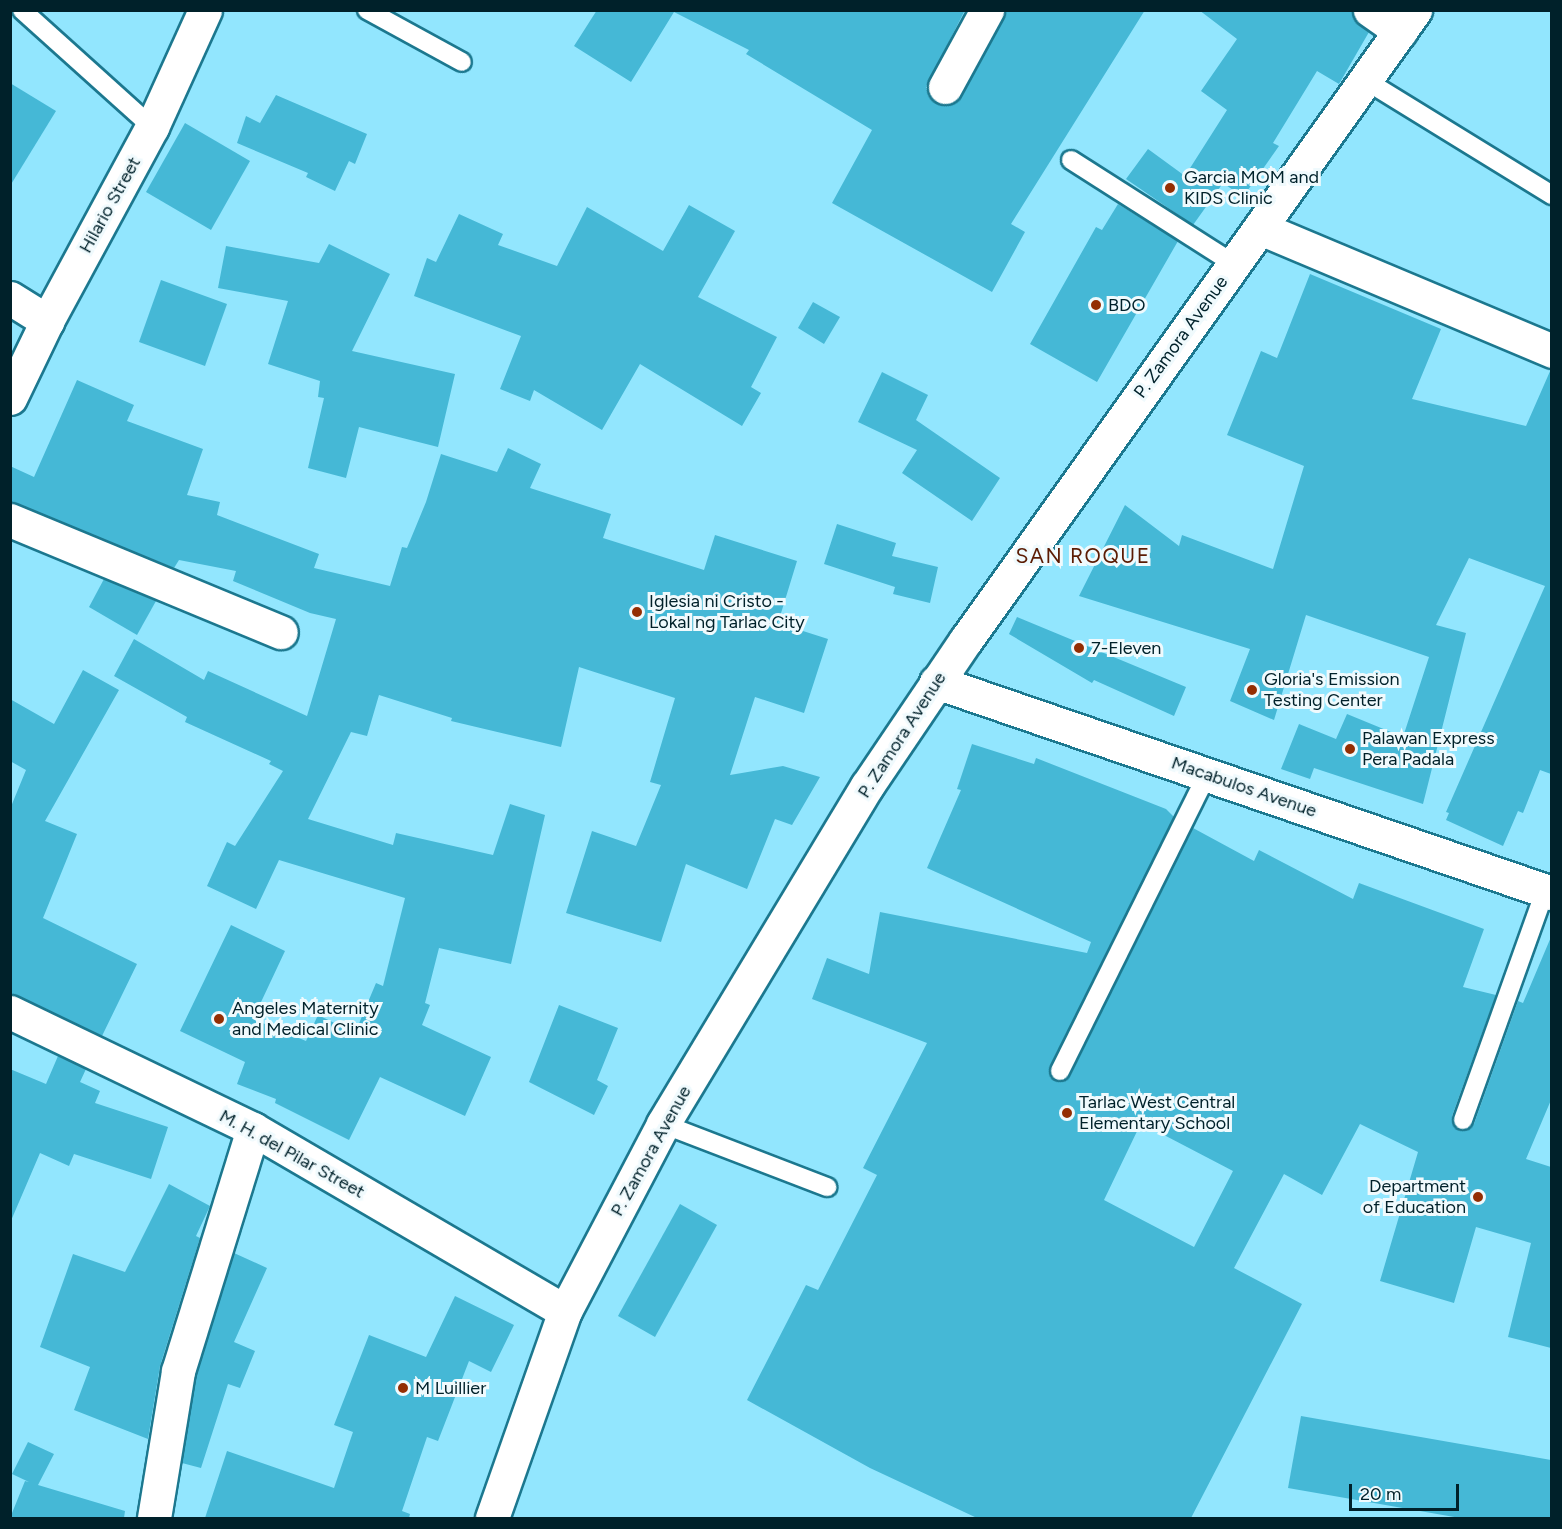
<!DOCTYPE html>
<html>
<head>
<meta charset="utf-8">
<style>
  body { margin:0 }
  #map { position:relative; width:1562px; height:1529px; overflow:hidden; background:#92e6fe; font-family:Figtree,sans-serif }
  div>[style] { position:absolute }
  .building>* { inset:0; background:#45b8d6 }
  .roads { filter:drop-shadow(2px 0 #1c788f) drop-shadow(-2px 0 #1c788f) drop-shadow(0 2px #1c788f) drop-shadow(0 -2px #1c788f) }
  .lane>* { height:18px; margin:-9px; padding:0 9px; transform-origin:9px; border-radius:9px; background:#fff }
  .street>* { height:33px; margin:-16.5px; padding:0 16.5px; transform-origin:16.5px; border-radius:16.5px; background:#fff }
  .secondary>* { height:33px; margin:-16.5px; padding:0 16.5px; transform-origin:16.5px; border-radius:16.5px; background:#fff }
  .highway>* { height:33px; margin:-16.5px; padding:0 16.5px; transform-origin:16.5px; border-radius:16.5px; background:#fff }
  .dots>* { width:16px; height:16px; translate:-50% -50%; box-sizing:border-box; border:3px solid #f0fafd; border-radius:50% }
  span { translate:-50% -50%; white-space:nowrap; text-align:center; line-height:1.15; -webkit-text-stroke:6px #f0fafd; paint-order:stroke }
  .poi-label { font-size:18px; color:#00212a }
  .left { translate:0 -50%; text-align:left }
  .right { translate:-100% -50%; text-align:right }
  .street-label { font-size:18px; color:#00212a }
  .quarter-label { font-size:21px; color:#5b1b03; letter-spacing:1.5px }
  .frame { position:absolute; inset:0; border:12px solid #00212a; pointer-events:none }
  .scale { position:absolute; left:1349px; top:1484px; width:110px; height:27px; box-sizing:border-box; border:3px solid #00212a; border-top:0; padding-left:8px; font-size:18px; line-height:21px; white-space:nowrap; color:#00212a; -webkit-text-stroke:4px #f0fafd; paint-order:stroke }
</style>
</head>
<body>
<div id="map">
  <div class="building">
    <i style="clip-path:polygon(597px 10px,965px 10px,926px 87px,929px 97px,945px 106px,961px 96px,1006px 10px,1145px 10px,1011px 224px,1025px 232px,992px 292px,832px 203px,872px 130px,746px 54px,749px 50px,674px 12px,631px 82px,574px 46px)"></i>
    <i style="clip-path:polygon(1199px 10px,1351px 10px,1359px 25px,1369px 32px,1339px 84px,1317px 71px,1273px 143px,1279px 146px,1243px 197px,1223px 183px,1193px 225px,1126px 179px,1148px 149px,1185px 176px,1227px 110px,1201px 91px,1237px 39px)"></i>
    <i style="clip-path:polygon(10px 83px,56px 111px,10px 186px)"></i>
    <i style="clip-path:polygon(276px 95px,367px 134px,355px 164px,349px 161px,335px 191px,306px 177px,308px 173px,237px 143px,246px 116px,260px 123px)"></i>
    <i style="clip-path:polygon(185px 123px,250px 161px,211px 230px,146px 192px)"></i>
    <i style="clip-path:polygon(1118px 204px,1178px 241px,1097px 382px,1030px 344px,1096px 227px,1102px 230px)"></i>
    <i style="clip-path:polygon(689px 205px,735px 231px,698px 297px,777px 337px,751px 387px,761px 393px,742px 426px,640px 364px,602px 430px,534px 390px,530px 401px,500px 389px,521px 336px,414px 296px,427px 258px,436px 262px,459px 214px,503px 234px,498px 245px,557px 266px,587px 207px,663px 251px)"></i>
    <i style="clip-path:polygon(329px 244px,390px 274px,352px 351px,455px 374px,438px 447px,359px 427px,346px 478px,308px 468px,324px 398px,318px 397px,320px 381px,268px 364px,288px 301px,218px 288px,226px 246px,319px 263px)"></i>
    <i style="clip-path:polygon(1310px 274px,1441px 329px,1412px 399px,1526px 426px,1551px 369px,1551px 774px,1540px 770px,1523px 813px,1518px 811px,1503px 846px,1446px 820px,1449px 813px,1446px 812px,1545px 586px,1469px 558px,1436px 625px,1466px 633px,1423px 804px,1314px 768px,1310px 779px,1281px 769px,1299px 724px,1336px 739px,1347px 714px,1403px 737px,1429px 657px,1306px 615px,1274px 720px,1230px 701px,1250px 649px,1079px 596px,1125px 505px,1179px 546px,1182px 535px,1273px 569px,1304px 466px,1227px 435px,1261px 351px,1277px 358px)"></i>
    <i style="clip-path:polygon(161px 280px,227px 304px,205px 366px,139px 342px)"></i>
    <i style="clip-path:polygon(813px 302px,840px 317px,824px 344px,798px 328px)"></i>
    <i style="clip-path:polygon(882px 372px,928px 395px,916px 420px,1000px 478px,972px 521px,902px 473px,917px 450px,858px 422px)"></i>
    <i style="clip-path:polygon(77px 380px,134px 405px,127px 421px,203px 449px,187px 495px,220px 502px,217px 515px,319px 554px,314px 568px,390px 586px,402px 547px,407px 548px,426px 502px,441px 454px,497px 472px,508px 448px,541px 464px,530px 488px,611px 514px,603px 538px,704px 570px,715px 535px,797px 561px,778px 623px,828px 639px,804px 713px,755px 697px,730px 775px,783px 766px,820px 777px,792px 825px,775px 819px,747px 889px,686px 864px,661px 942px,566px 913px,592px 831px,636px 846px,661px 785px,650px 782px,675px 698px,579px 667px,561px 747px,451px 721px,452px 718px,379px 695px,367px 736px,351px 732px,308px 819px,393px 845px,396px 833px,493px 855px,510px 804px,545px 815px,511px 964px,439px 948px,425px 1003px,430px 1005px,422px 1025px,491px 1057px,465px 1116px,380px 1077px,349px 1140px,275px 1103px,276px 1099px,237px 1084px,245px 1062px,180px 1031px,231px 925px,285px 951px,253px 1019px,306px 1041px,318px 1015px,355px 1033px,376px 983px,383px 986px,405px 898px,279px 860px,256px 909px,207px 886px,227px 842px,235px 846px,283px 771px,269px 764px,271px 761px,185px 722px,187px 717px,114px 676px,134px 639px,204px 680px,208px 671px,307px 716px,336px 619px,310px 613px,233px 581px,236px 571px,179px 560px,174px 568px,10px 502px,10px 466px,34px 477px)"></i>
    <i style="clip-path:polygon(837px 524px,896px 543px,892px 556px,938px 567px,930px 603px,893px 594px,895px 587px,824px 564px)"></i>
    <i style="clip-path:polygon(104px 579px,156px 601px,137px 635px,89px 607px)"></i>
    <i style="clip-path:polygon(1017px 617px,1186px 687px,1174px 716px,1094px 680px,1092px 683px,1009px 634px)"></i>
    <i style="clip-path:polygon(83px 670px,119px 690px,45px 821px,77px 834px,43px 918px,137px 964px,102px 1036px,10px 994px,10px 809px,26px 770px,10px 761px,10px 699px,54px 724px)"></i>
    <i style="clip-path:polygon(evenodd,972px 744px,1034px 764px,1036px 758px,1166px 809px,1174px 817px,1050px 1066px,1050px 1077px,1056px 1081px,1070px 1076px,1193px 828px,1254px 861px,1259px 850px,1353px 899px,1359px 883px,1484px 929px,1463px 987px,1496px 995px,1452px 1116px,1454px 1127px,1460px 1131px,1474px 1124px,1518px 1001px,1523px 1003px,1551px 937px,1551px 1100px,1526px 1159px,1551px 1167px,1551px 1348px,1508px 1337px,1531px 1243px,1476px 1227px,1454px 1303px,1380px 1281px,1418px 1152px,1360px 1124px,1322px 1195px,1284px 1174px,1234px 1268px,1302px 1304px,1191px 1518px,977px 1518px,870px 1468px,747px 1400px,806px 1285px,818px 1290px,877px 1175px,863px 1168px,927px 1043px,812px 999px,827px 958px,869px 974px,880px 912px,1087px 953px,1091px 942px,927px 868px,961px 790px,957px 789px,972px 744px,1141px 1123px,1233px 1171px,1194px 1247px,1104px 1200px,1141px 1123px)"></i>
    <i style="clip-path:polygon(559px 1005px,618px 1028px,597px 1080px,608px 1086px,594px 1115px,529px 1082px)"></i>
    <i style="clip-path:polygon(58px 1056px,86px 1069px,80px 1082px,100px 1091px,95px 1103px,168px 1127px,151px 1179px,74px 1154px,69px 1166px,40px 1153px,10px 1223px,10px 1069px,46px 1084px)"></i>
    <i style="clip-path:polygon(169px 1184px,210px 1206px,196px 1236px,200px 1238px,160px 1366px,148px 1439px,74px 1410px,90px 1367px,40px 1347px,73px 1254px,125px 1272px)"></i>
    <i style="clip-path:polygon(680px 1204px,717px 1225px,655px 1337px,618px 1316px)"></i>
    <i style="clip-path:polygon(234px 1253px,267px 1268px,234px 1342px,255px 1351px,240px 1388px,228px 1384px,201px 1468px,182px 1463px,196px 1375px)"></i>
    <i style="clip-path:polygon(455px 1296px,514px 1325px,491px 1372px,469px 1361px,438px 1441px,427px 1437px,402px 1511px,410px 1514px,409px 1518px,205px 1518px,227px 1451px,334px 1488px,353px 1432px,334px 1425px,369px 1335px,426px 1357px)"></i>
    <i style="clip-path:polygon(1301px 1416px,1551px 1460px,1551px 1518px,1460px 1518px,1288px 1488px)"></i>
    <i style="clip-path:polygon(28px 1442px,54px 1454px,38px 1485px,125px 1511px,124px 1518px,10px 1518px,25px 1481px,29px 1482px,12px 1474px)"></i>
  </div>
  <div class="roads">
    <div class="lane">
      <i style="left:22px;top:10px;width:175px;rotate:42deg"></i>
      <i style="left:367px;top:10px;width:108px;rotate:28.7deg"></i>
      <i style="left:1365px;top:80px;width:220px;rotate:31.6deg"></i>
      <i style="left:1071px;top:160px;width:193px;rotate:32.5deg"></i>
      <i style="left:1060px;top:1071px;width:330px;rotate:-63.6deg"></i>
      <i style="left:1463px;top:1120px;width:243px;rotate:-70.3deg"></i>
      <i style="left:663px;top:1124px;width:176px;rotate:21deg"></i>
    </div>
    <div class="street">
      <i style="left:1370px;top:10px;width:37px;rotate:35deg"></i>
      <i style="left:945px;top:87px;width:88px;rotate:-61.4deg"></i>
      <i style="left:1260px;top:228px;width:317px;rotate:22.8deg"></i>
      <i style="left:10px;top:298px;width:44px;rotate:31.9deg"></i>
      <i style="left:10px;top:398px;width:85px;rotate:-64.3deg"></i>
      <i style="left:47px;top:321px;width:221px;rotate:-61.6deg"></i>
      <i style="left:152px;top:127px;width:128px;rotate:-65.6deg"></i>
      <i style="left:10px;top:520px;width:293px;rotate:22.5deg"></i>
      <i style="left:10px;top:1012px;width:270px;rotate:25.7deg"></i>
      <i style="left:253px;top:1129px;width:361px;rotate:30.3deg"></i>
      <i style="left:154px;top:1518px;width:149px;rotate:-80.7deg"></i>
      <i style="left:178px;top:1371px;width:253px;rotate:-72.8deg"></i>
    </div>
    <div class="secondary">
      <i style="left:936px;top:682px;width:651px;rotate:18.91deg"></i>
    </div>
    <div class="highway">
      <i style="left:492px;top:1518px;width:219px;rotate:-70.6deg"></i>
      <i style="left:565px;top:1311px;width:211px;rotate:-62.3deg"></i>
      <i style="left:663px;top:1124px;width:395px;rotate:-58.9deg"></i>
      <i style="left:867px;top:786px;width:176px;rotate:-55.9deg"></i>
      <i style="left:966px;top:640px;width:774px;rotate:-54.52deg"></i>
    </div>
  </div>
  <div class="dots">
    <i style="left:1170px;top:188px;background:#942e03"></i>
    <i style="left:1096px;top:305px;background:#942e03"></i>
    <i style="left:637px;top:612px;background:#942e03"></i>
    <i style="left:1079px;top:648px;background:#942e03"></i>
    <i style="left:1252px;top:690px;background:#942e03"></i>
    <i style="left:1350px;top:749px;background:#942e03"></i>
    <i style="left:219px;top:1019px;background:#942e03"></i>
    <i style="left:1067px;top:1113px;background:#942e03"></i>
    <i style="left:1478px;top:1197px;background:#942e03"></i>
    <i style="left:403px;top:1388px;background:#942e03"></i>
  </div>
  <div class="poi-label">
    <span class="left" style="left:1184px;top:188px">Garcia MOM and<br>KIDS Clinic</span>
    <span class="left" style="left:1108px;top:305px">BDO</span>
    <span class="left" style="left:649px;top:612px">Iglesia ni Cristo -<br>Lokal ng Tarlac City</span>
    <span class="left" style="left:1091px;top:648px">7-Eleven</span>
    <span class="left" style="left:1264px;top:690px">Gloria's Emission<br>Testing Center</span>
    <span class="left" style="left:1362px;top:749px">Palawan Express<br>Pera Padala</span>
    <span class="left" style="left:232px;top:1019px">Angeles Maternity<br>and Medical Clinic</span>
    <span class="left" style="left:1079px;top:1113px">Tarlac West Central<br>Elementary School</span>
    <span class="right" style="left:1466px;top:1197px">Department<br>of Education</span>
    <span class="left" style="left:415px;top:1388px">M Luillier</span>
  </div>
  <div class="street-label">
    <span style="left:110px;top:205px;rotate:-61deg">Hilario Street</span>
    <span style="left:1181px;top:337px;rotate:-54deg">P. Zamora Avenue</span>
    <span style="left:902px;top:735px;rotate:-57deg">P. Zamora Avenue</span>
    <span style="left:1244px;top:787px;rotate:19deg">Macabulos Avenue</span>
    <span style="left:651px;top:1151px;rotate:-61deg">P. Zamora Avenue</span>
    <span style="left:292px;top:1154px;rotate:29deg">M. H. del Pilar Street</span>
  </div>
  <div class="quarter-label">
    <span style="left:1083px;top:556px">SAN ROQUE</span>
  </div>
  <div class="frame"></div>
  <div class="scale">20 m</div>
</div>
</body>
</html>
